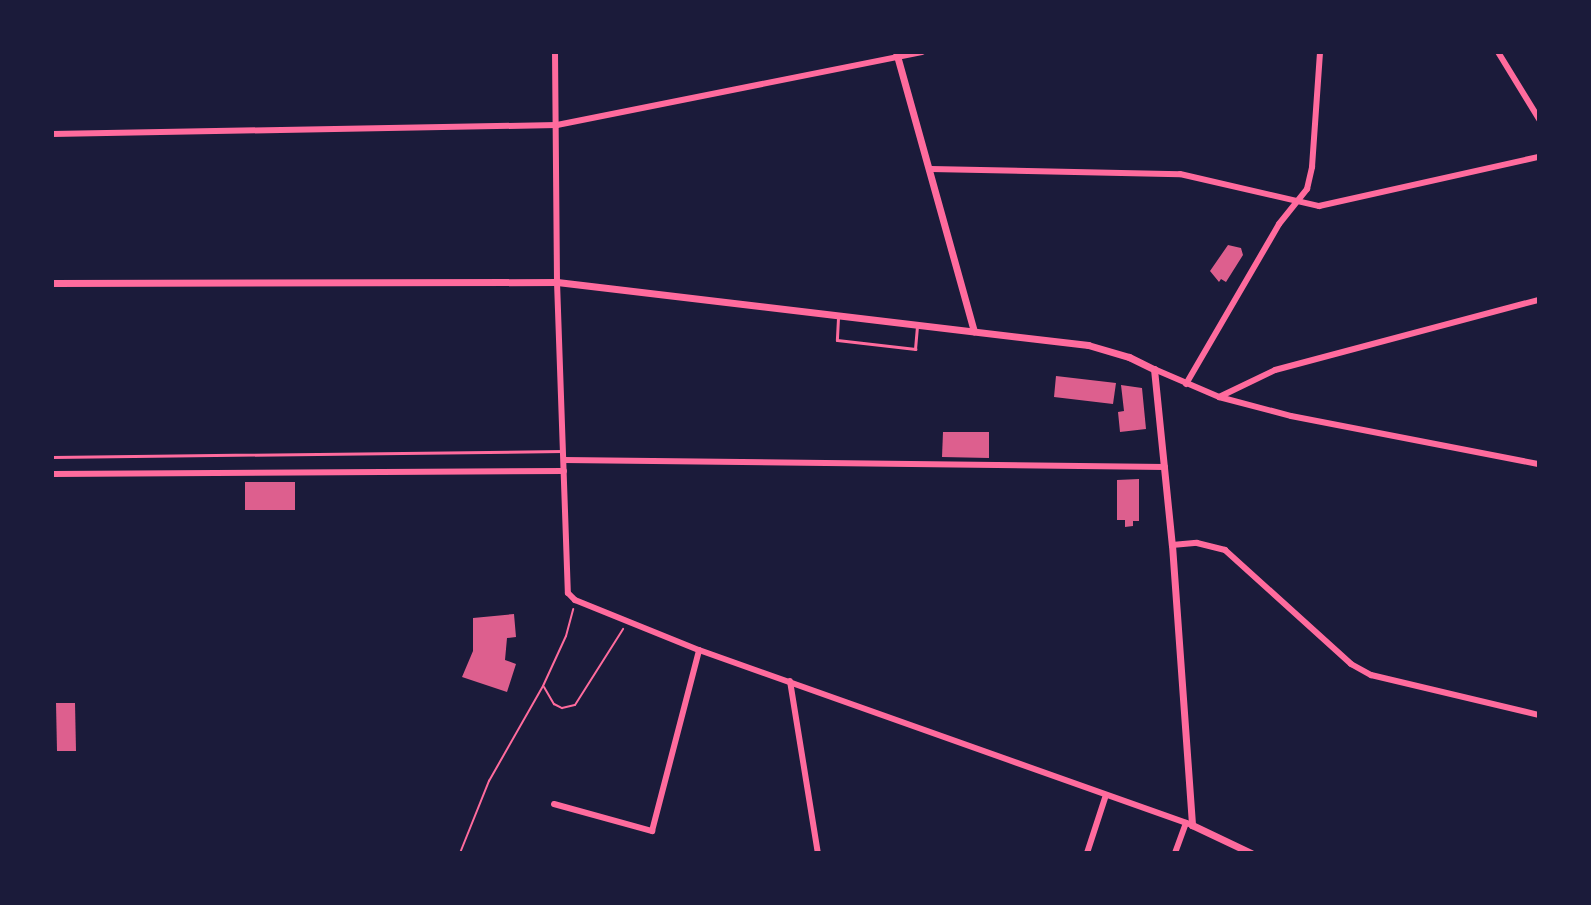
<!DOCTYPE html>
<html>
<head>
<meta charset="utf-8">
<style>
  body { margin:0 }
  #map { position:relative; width:1591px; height:905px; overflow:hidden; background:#1b1b3a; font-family:Quicksand,sans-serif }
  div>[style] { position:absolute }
  .building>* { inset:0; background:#dd5f8e }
  .path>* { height:2px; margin:-1px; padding:0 1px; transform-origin:1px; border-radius:1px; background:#ff6b9d }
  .service>* { height:3px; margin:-1.5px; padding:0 1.5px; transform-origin:1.5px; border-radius:1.5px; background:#ff6b9d }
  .minor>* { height:6px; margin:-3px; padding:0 3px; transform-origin:3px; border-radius:3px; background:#ff6b9d }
  .tertiary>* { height:7px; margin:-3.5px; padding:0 3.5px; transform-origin:3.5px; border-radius:3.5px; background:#ff6b9d }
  span { translate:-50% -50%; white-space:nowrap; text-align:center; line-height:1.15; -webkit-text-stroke:6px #1b1b3a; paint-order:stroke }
  .frame { position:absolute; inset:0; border:54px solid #1b1b3a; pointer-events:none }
</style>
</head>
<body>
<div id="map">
  <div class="building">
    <i style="clip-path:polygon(1228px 245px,1241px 248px,1243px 255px,1226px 282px,1221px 279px,1219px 282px,1210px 271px)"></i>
    <i style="clip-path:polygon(1056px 376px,1116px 383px,1113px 404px,1054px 397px)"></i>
    <i style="clip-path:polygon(1121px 385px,1142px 388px,1146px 429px,1120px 432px,1118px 412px,1124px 411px)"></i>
    <i style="clip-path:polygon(943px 432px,989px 432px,989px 458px,942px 457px)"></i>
    <i style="clip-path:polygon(1139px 479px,1139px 521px,1133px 521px,1133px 526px,1125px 527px,1125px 520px,1117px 520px,1117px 480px)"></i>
    <i style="clip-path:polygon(245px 482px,295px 482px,295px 510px,245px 510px)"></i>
    <i style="clip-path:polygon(514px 614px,516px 637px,507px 638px,505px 660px,516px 664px,507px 692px,462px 677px,473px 651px,473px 618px)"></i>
    <i style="clip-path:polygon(56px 703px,75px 703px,76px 751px,57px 751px)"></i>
  </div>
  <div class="path">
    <i style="left:544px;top:687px;width:20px;rotate:60deg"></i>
    <i style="left:554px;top:704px;width:9px;rotate:27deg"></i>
    <i style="left:562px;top:708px;width:13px;rotate:-13deg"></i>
    <i style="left:575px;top:705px;width:90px;rotate:-57.7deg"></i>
    <i style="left:460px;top:853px;width:78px;rotate:-68.1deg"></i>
    <i style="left:489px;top:781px;width:109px;rotate:-60.4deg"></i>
    <i style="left:543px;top:686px;width:55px;rotate:-65.3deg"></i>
    <i style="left:566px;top:636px;width:28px;rotate:-75deg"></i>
  </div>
  <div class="service">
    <i style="left:838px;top:318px;width:22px;rotate:93deg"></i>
    <i style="left:837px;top:340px;width:79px;rotate:6.6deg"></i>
    <i style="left:915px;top:349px;width:24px;rotate:-85deg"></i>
    <i style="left:52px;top:457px;width:511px;rotate:-0.67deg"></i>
  </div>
  <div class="minor">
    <i style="left:555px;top:52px;width:230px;rotate:89.5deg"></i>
    <i style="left:557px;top:282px;width:311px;rotate:88deg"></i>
    <i style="left:568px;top:593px;width:10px;rotate:45deg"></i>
    <i style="left:575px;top:600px;width:134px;rotate:22deg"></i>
    <i style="left:699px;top:650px;width:523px;rotate:19.54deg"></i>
    <i style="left:1498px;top:52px;width:79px;rotate:58.5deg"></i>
    <i style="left:52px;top:134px;width:505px;rotate:-1.02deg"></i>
    <i style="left:557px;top:125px;width:372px;rotate:-11.3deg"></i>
    <i style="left:931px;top:169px;width:249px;rotate:1.2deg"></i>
    <i style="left:1180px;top:174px;width:143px;rotate:13deg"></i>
    <i style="left:1319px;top:206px;width:225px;rotate:-12.6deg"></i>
    <i style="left:1154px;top:369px;width:71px;rotate:23.3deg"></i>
    <i style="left:1219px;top:397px;width:74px;rotate:14.8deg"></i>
    <i style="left:1291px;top:416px;width:253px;rotate:11deg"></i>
    <i style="left:1186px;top:384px;width:185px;rotate:-59.8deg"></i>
    <i style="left:1279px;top:224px;width:45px;rotate:-51.3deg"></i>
    <i style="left:1307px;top:189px;width:23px;rotate:-77deg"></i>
    <i style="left:1312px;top:167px;width:115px;rotate:-86deg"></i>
    <i style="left:1219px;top:397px;width:62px;rotate:-25.7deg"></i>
    <i style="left:1275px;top:370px;width:273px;rotate:-14.9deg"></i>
    <i style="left:564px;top:460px;width:601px;rotate:0.67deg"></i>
    <i style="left:52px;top:474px;width:512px;rotate:-0.34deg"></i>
    <i style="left:1172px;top:545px;width:25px;rotate:-5deg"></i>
    <i style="left:1197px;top:543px;width:29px;rotate:14deg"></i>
    <i style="left:1225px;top:550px;width:170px;rotate:42.1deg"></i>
    <i style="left:1351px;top:664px;width:23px;rotate:29deg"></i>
    <i style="left:1371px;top:675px;width:173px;rotate:13.4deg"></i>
    <i style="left:790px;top:681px;width:174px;rotate:80.8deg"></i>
    <i style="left:554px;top:804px;width:102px;rotate:15.4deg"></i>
    <i style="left:652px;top:831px;width:187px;rotate:-75.4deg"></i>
    <i style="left:1087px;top:853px;width:61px;rotate:-71.9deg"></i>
    <i style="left:1175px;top:853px;width:32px;rotate:-70deg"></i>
  </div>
  <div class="tertiary">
    <i style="left:896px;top:52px;width:290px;rotate:74.4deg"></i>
    <i style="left:52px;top:283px;width:505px;rotate:-0.11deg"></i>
    <i style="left:557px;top:282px;width:535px;rotate:6.77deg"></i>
    <i style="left:1088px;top:345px;width:43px;rotate:16.3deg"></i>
    <i style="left:1129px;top:357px;width:28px;rotate:26deg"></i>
    <i style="left:1154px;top:369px;width:177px;rotate:84.2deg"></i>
    <i style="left:1172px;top:545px;width:281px;rotate:85.9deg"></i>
    <i style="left:1192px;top:825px;width:65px;rotate:25.4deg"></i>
  </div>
  <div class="frame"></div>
</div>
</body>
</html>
